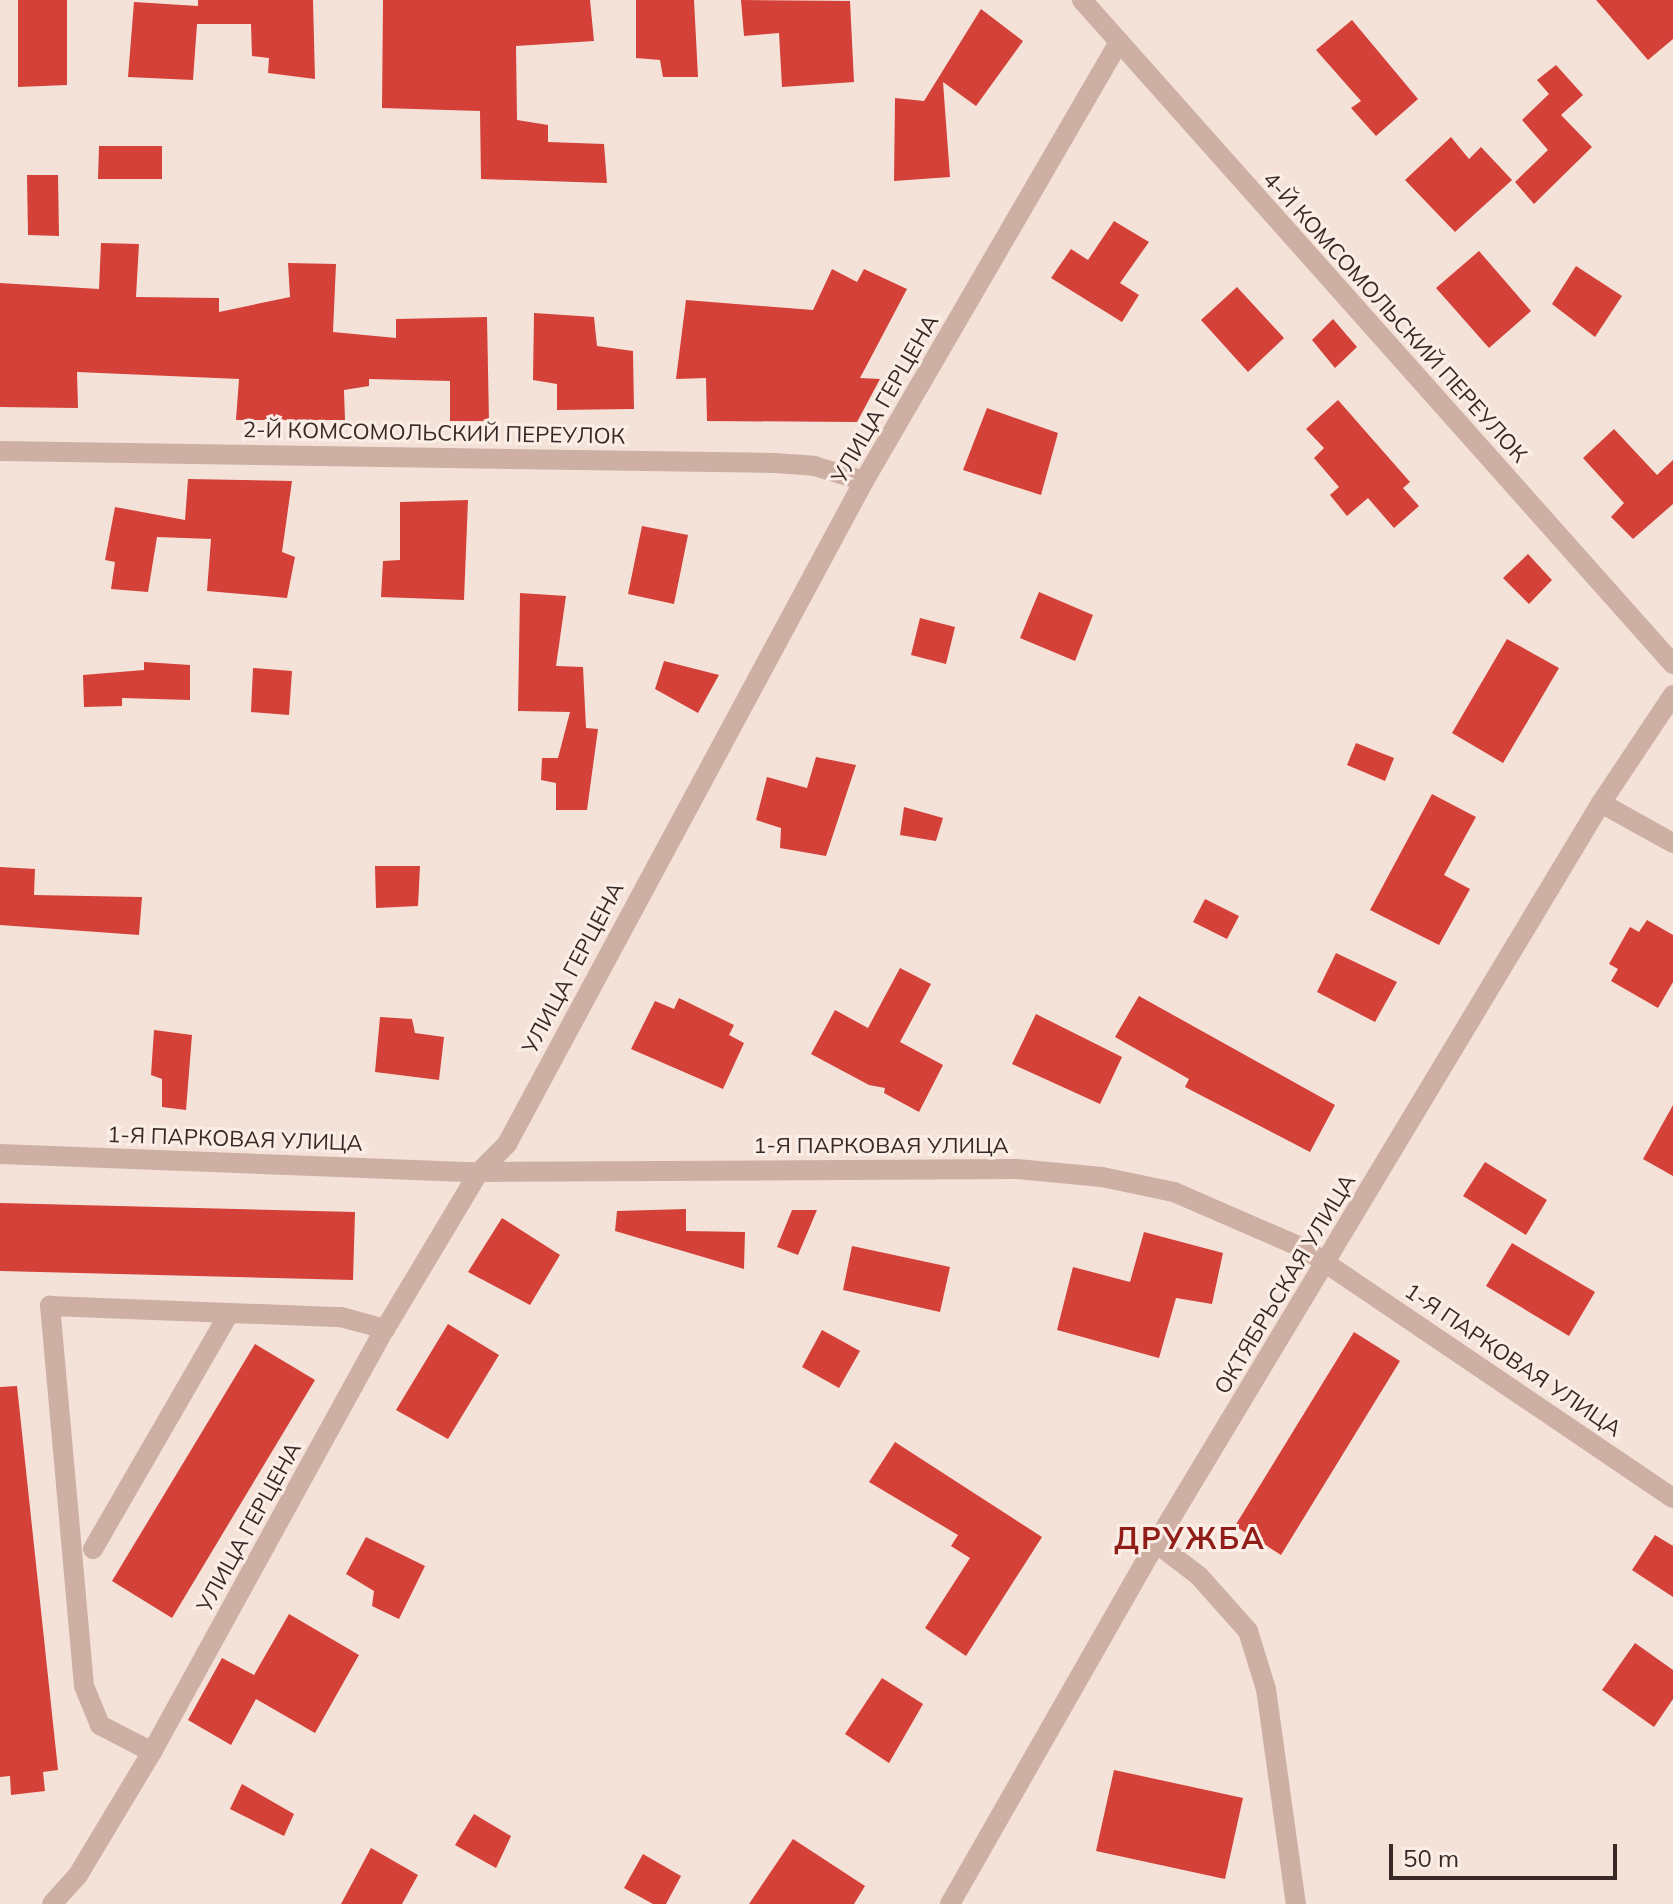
<!DOCTYPE html>
<html>
<head>
<meta charset="utf-8">
<style>
  body { margin:0 }
  #map { position:relative; width:1673px; height:1904px; overflow:hidden; background:#f4e2d9; font-family:Mulish,sans-serif }
  div>[style] { position:absolute }
  .building>* { inset:0; background:#d34139 }
  .minor>* { height:20px; margin:-10px; padding:0 10px; transform-origin:10px; border-radius:10px; background:#cdafa4 }
  span { translate:-50% -50%; white-space:nowrap; text-align:center; line-height:1.15; -webkit-text-stroke:6px #fbeee6; paint-order:stroke }
  .street-label { font-size:22px; color:#382926 }
  .district-label { font-size:30px; color:#901d17; font-weight:700; letter-spacing:2px }
  .scale { position:absolute; left:1389px; top:1844px; width:228px; height:36px; box-sizing:border-box; border:4px solid #382926; border-top:0; padding-left:10px; font-size:24px; line-height:28px; white-space:nowrap; color:#382926; -webkit-text-stroke:6px #fbeee6; paint-order:stroke }
</style>
</head>
<body>
<div id="map">
  <div class="building">
    <i style="clip-path:polygon(18px 0,67px 0,67px 85px,18px 87px)"></i>
    <i style="clip-path:polygon(198px 0,313px 0,315px 79px,268px 73px,269px 58px,252px 56px,251px 24px,197px 24px,193px 80px,128px 77px,134px 2px,198px 6px)"></i>
    <i style="clip-path:polygon(383px 0,590px 0,594px 41px,516px 46px,517px 120px,548px 125px,548px 142px,604px 144px,607px 183px,481px 179px,480px 111px,382px 108px)"></i>
    <i style="clip-path:polygon(636px 0,694px 0,698px 77px,663px 77px,660px 60px,636px 58px)"></i>
    <i style="clip-path:polygon(741px 0,850px 1px,854px 82px,782px 87px,779px 33px,744px 36px)"></i>
    <i style="clip-path:polygon(1596px 0,1673px 0,1673px 39px,1648px 60px)"></i>
    <i style="clip-path:polygon(981px 9px,1023px 41px,976px 106px,943px 82px,950px 177px,894px 181px,895px 98px,924px 101px)"></i>
    <i style="clip-path:polygon(1352px 20px,1418px 99px,1376px 136px,1351px 108px,1361px 101px,1316px 50px)"></i>
    <i style="clip-path:polygon(1556px 65px,1583px 95px,1561px 115px,1592px 147px,1534px 204px,1515px 182px,1548px 150px,1522px 120px,1549px 94px,1537px 80px)"></i>
    <i style="clip-path:polygon(1451px 137px,1469px 159px,1481px 147px,1512px 180px,1455px 232px,1405px 180px)"></i>
    <i style="clip-path:polygon(99px 146px,162px 146px,162px 179px,98px 179px)"></i>
    <i style="clip-path:polygon(27px 175px,58px 175px,59px 236px,28px 235px)"></i>
    <i style="clip-path:polygon(1114px 221px,1149px 242px,1120px 283px,1139px 295px,1122px 322px,1051px 278px,1071px 249px,1088px 260px)"></i>
    <i style="clip-path:polygon(101px 243px,139px 244px,136px 297px,219px 298px,219px 312px,290px 297px,288px 263px,336px 264px,333px 332px,396px 338px,396px 319px,487px 317px,489px 421px,450px 421px,450px 381px,369px 379px,369px 386px,344px 390px,345px 420px,236px 420px,239px 379px,77px 372px,78px 408px,0 407px,0 283px,99px 289px)"></i>
    <i style="clip-path:polygon(1479px 251px,1531px 311px,1489px 348px,1436px 288px)"></i>
    <i style="clip-path:polygon(1576px 266px,1622px 296px,1595px 337px,1552px 304px)"></i>
    <i style="clip-path:polygon(832px 269px,857px 282px,864px 269px,907px 289px,860px 378px,880px 379px,857px 422px,707px 421px,706px 378px,676px 379px,686px 300px,813px 310px)"></i>
    <i style="clip-path:polygon(1237px 287px,1284px 338px,1248px 372px,1201px 320px)"></i>
    <i style="clip-path:polygon(534px 313px,594px 317px,597px 346px,633px 351px,634px 409px,557px 410px,557px 384px,533px 380px)"></i>
    <i style="clip-path:polygon(1333px 319px,1357px 347px,1335px 368px,1312px 340px)"></i>
    <i style="clip-path:polygon(1338px 400px,1410px 482px,1403px 488px,1419px 506px,1394px 528px,1368px 498px,1347px 516px,1330px 495px,1339px 487px,1314px 458px,1324px 448px,1306px 429px)"></i>
    <i style="clip-path:polygon(987px 408px,1058px 433px,1041px 495px,963px 470px)"></i>
    <i style="clip-path:polygon(1614px 429px,1657px 475px,1673px 460px,1673px 504px,1633px 539px,1611px 517px,1624px 503px,1583px 458px)"></i>
    <i style="clip-path:polygon(188px 479px,292px 481px,282px 552px,295px 557px,287px 598px,207px 591px,211px 539px,157px 537px,148px 592px,111px 589px,115px 562px,105px 560px,115px 507px,185px 520px)"></i>
    <i style="clip-path:polygon(468px 500px,464px 600px,381px 597px,383px 561px,400px 560px,400px 502px)"></i>
    <i style="clip-path:polygon(642px 526px,688px 535px,674px 604px,628px 594px)"></i>
    <i style="clip-path:polygon(1528px 554px,1552px 580px,1529px 604px,1503px 578px)"></i>
    <i style="clip-path:polygon(1039px 592px,1093px 615px,1075px 661px,1020px 638px)"></i>
    <i style="clip-path:polygon(520px 593px,566px 596px,556px 666px,583px 667px,586px 728px,598px 729px,587px 810px,556px 810px,556px 783px,541px 780px,542px 758px,558px 758px,570px 712px,518px 711px)"></i>
    <i style="clip-path:polygon(920px 618px,955px 627px,946px 664px,911px 655px)"></i>
    <i style="clip-path:polygon(1507px 639px,1559px 668px,1503px 763px,1452px 733px)"></i>
    <i style="clip-path:polygon(664px 661px,719px 675px,698px 713px,655px 689px)"></i>
    <i style="clip-path:polygon(144px 662px,190px 665px,190px 700px,122px 698px,122px 706px,84px 707px,83px 675px,144px 670px)"></i>
    <i style="clip-path:polygon(253px 668px,292px 671px,289px 715px,251px 712px)"></i>
    <i style="clip-path:polygon(1356px 743px,1394px 758px,1385px 781px,1347px 765px)"></i>
    <i style="clip-path:polygon(816px 757px,856px 765px,826px 856px,780px 848px,781px 828px,756px 820px,767px 777px,807px 788px)"></i>
    <i style="clip-path:polygon(1432px 794px,1476px 817px,1444px 875px,1470px 889px,1439px 945px,1370px 910px)"></i>
    <i style="clip-path:polygon(904px 807px,943px 818px,936px 841px,900px 835px)"></i>
    <i style="clip-path:polygon(375px 866px,420px 866px,418px 906px,376px 908px)"></i>
    <i style="clip-path:polygon(0 867px,35px 869px,34px 895px,142px 897px,139px 935px,0 925px)"></i>
    <i style="clip-path:polygon(1205px 899px,1239px 916px,1227px 939px,1193px 922px)"></i>
    <i style="clip-path:polygon(1647px 920px,1673px 935px,1673px 982px,1658px 1008px,1611px 981px,1618px 969px,1609px 964px,1630px 927px,1639px 932px)"></i>
    <i style="clip-path:polygon(1336px 953px,1397px 982px,1375px 1022px,1317px 992px)"></i>
    <i style="clip-path:polygon(900px 968px,931px 984px,900px 1042px,943px 1065px,919px 1112px,884px 1093px,885px 1088px,869px 1085px,811px 1054px,835px 1010px,868px 1028px)"></i>
    <i style="clip-path:polygon(1139px 996px,1335px 1105px,1310px 1152px,1185px 1087px,1189px 1079px,1115px 1037px)"></i>
    <i style="clip-path:polygon(679px 998px,734px 1025px,729px 1035px,744px 1043px,723px 1089px,631px 1049px,655px 1001px,674px 1009px)"></i>
    <i style="clip-path:polygon(1036px 1014px,1122px 1057px,1100px 1104px,1012px 1064px)"></i>
    <i style="clip-path:polygon(380px 1017px,412px 1019px,415px 1033px,444px 1037px,439px 1080px,375px 1072px)"></i>
    <i style="clip-path:polygon(154px 1030px,192px 1035px,186px 1110px,162px 1107px,162px 1079px,151px 1075px)"></i>
    <i style="clip-path:polygon(1673px 1105px,1673px 1176px,1643px 1159px)"></i>
    <i style="clip-path:polygon(1485px 1162px,1547px 1200px,1526px 1235px,1463px 1196px)"></i>
    <i style="clip-path:polygon(0 1203px,355px 1212px,353px 1280px,0 1271px)"></i>
    <i style="clip-path:polygon(686px 1209px,686px 1231px,745px 1232px,744px 1269px,615px 1231px,617px 1211px)"></i>
    <i style="clip-path:polygon(792px 1210px,817px 1210px,798px 1255px,777px 1247px)"></i>
    <i style="clip-path:polygon(502px 1218px,560px 1255px,530px 1305px,468px 1272px)"></i>
    <i style="clip-path:polygon(1144px 1232px,1223px 1253px,1212px 1304px,1176px 1298px,1159px 1358px,1057px 1330px,1073px 1267px,1130px 1282px)"></i>
    <i style="clip-path:polygon(1512px 1243px,1595px 1292px,1569px 1336px,1486px 1286px)"></i>
    <i style="clip-path:polygon(852px 1246px,950px 1267px,940px 1312px,843px 1290px)"></i>
    <i style="clip-path:polygon(448px 1324px,499px 1355px,448px 1439px,396px 1410px)"></i>
    <i style="clip-path:polygon(822px 1330px,860px 1351px,839px 1388px,802px 1367px)"></i>
    <i style="clip-path:polygon(1354px 1332px,1400px 1361px,1281px 1555px,1235px 1526px)"></i>
    <i style="clip-path:polygon(255px 1344px,315px 1380px,172px 1618px,112px 1581px)"></i>
    <i style="clip-path:polygon(17px 1386px,58px 1770px,43px 1772px,45px 1791px,11px 1795px,10px 1776px,0 1777px,0 1387px)"></i>
    <i style="clip-path:polygon(895px 1442px,1042px 1537px,966px 1656px,925px 1628px,970px 1558px,951px 1546px,958px 1535px,869px 1482px)"></i>
    <i style="clip-path:polygon(1655px 1535px,1673px 1546px,1673px 1597px,1632px 1570px)"></i>
    <i style="clip-path:polygon(366px 1537px,425px 1566px,399px 1619px,372px 1606px,374px 1591px,346px 1574px)"></i>
    <i style="clip-path:polygon(289px 1614px,359px 1655px,315px 1733px,256px 1699px,231px 1745px,188px 1720px,222px 1658px,254px 1675px)"></i>
    <i style="clip-path:polygon(1635px 1643px,1673px 1670px,1673px 1699px,1654px 1727px,1602px 1690px)"></i>
    <i style="clip-path:polygon(882px 1678px,923px 1704px,889px 1763px,845px 1734px)"></i>
    <i style="clip-path:polygon(1114px 1770px,1243px 1798px,1225px 1879px,1096px 1851px)"></i>
    <i style="clip-path:polygon(242px 1784px,294px 1814px,284px 1836px,230px 1809px)"></i>
    <i style="clip-path:polygon(474px 1814px,511px 1836px,496px 1868px,455px 1845px)"></i>
    <i style="clip-path:polygon(793px 1839px,865px 1886px,854px 1904px,749px 1904px)"></i>
    <i style="clip-path:polygon(371px 1848px,418px 1875px,402px 1904px,341px 1904px)"></i>
    <i style="clip-path:polygon(643px 1854px,681px 1876px,666px 1904px,653px 1904px,624px 1888px)"></i>
  </div>
  <div class="minor">
    <i style="left:1082px;top:0;width:889px;rotate:48.33deg"></i>
    <i style="left:0;top:451px;width:775px;rotate:0.89deg"></i>
    <i style="left:775px;top:463px;width:39px;rotate:4deg"></i>
    <i style="left:814px;top:466px;width:52px;rotate:16.7deg"></i>
    <i style="left:1601px;top:803px;width:82px;rotate:29.1deg"></i>
    <i style="left:0;top:1154px;width:479px;rotate:2.2deg"></i>
    <i style="left:479px;top:1172px;width:538px;rotate:-0.32deg"></i>
    <i style="left:1017px;top:1169px;width:85px;rotate:5.4deg"></i>
    <i style="left:1102px;top:1177px;width:74px;rotate:11.8deg"></i>
    <i style="left:1174px;top:1192px;width:143px;rotate:23.5deg"></i>
    <i style="left:1305px;top:1249px;width:444px;rotate:34.1deg"></i>
    <i style="left:1156px;top:1543px;width:54px;rotate:37.5deg"></i>
    <i style="left:1199px;top:1576px;width:74px;rotate:48.3deg"></i>
    <i style="left:1248px;top:1631px;width:61px;rotate:72.8deg"></i>
    <i style="left:1266px;top:1689px;width:217px;rotate:82.1deg"></i>
    <i style="left:93px;top:1549px;width:272px;rotate:-60deg"></i>
    <i style="left:152px;top:1752px;width:59px;rotate:-152.6deg"></i>
    <i style="left:100px;top:1725px;width:42px;rotate:-112.3deg"></i>
    <i style="left:84px;top:1686px;width:382px;rotate:-95.1deg"></i>
    <i style="left:50px;top:1306px;width:291px;rotate:2.2deg"></i>
    <i style="left:341px;top:1317px;width:46px;rotate:15.3deg"></i>
    <i style="left:52px;top:1904px;width:39px;rotate:-48deg"></i>
    <i style="left:78px;top:1875px;width:144px;rotate:-59deg"></i>
    <i style="left:152px;top:1752px;width:483px;rotate:-61.2deg"></i>
    <i style="left:385px;top:1329px;width:183px;rotate:-59.1deg"></i>
    <i style="left:479px;top:1172px;width:40px;rotate:-45deg"></i>
    <i style="left:507px;top:1144px;width:753px;rotate:-61.7deg"></i>
    <i style="left:864px;top:481px;width:508px;rotate:-59.85deg"></i>
    <i style="left:950px;top:1904px;width:416px;rotate:-60.3deg"></i>
    <i style="left:1156px;top:1543px;width:863px;rotate:-58.98deg"></i>
    <i style="left:1601px;top:803px;width:130px;rotate:-56.3deg"></i>
  </div>
  <div class="street-label">
    <span style="left:1395px;top:317px;rotate:48deg">4-Й КОМСОМОЛЬСКИЙ ПЕРЕУЛОК</span>
    <span style="left:885px;top:399px;rotate:-60deg">УЛИЦА ГЕРЦЕНА</span>
    <span style="left:434px;top:433px;rotate:1deg">2-Й КОМСОМОЛЬСКИЙ ПЕРЕУЛОК</span>
    <span style="left:573px;top:968px;rotate:-62deg">УЛИЦА ГЕРЦЕНА</span>
    <span style="left:235px;top:1139px;rotate:2deg">1-Я ПАРКОВАЯ УЛИЦА</span>
    <span style="left:881px;top:1146px">1-Я ПАРКОВАЯ УЛИЦА</span>
    <span style="left:1285px;top:1284px;rotate:-59deg">ОКТЯБРЬСКАЯ УЛИЦА</span>
    <span style="left:1513px;top:1360px;rotate:34deg">1-Я ПАРКОВАЯ УЛИЦА</span>
    <span style="left:249px;top:1527px;rotate:-61deg">УЛИЦА ГЕРЦЕНА</span>
  </div>
  <div class="district-label">
    <span style="left:1190px;top:1538px">ДРУЖБА</span>
  </div>
  <div class="scale">50 m</div>
</div>
</body>
</html>
